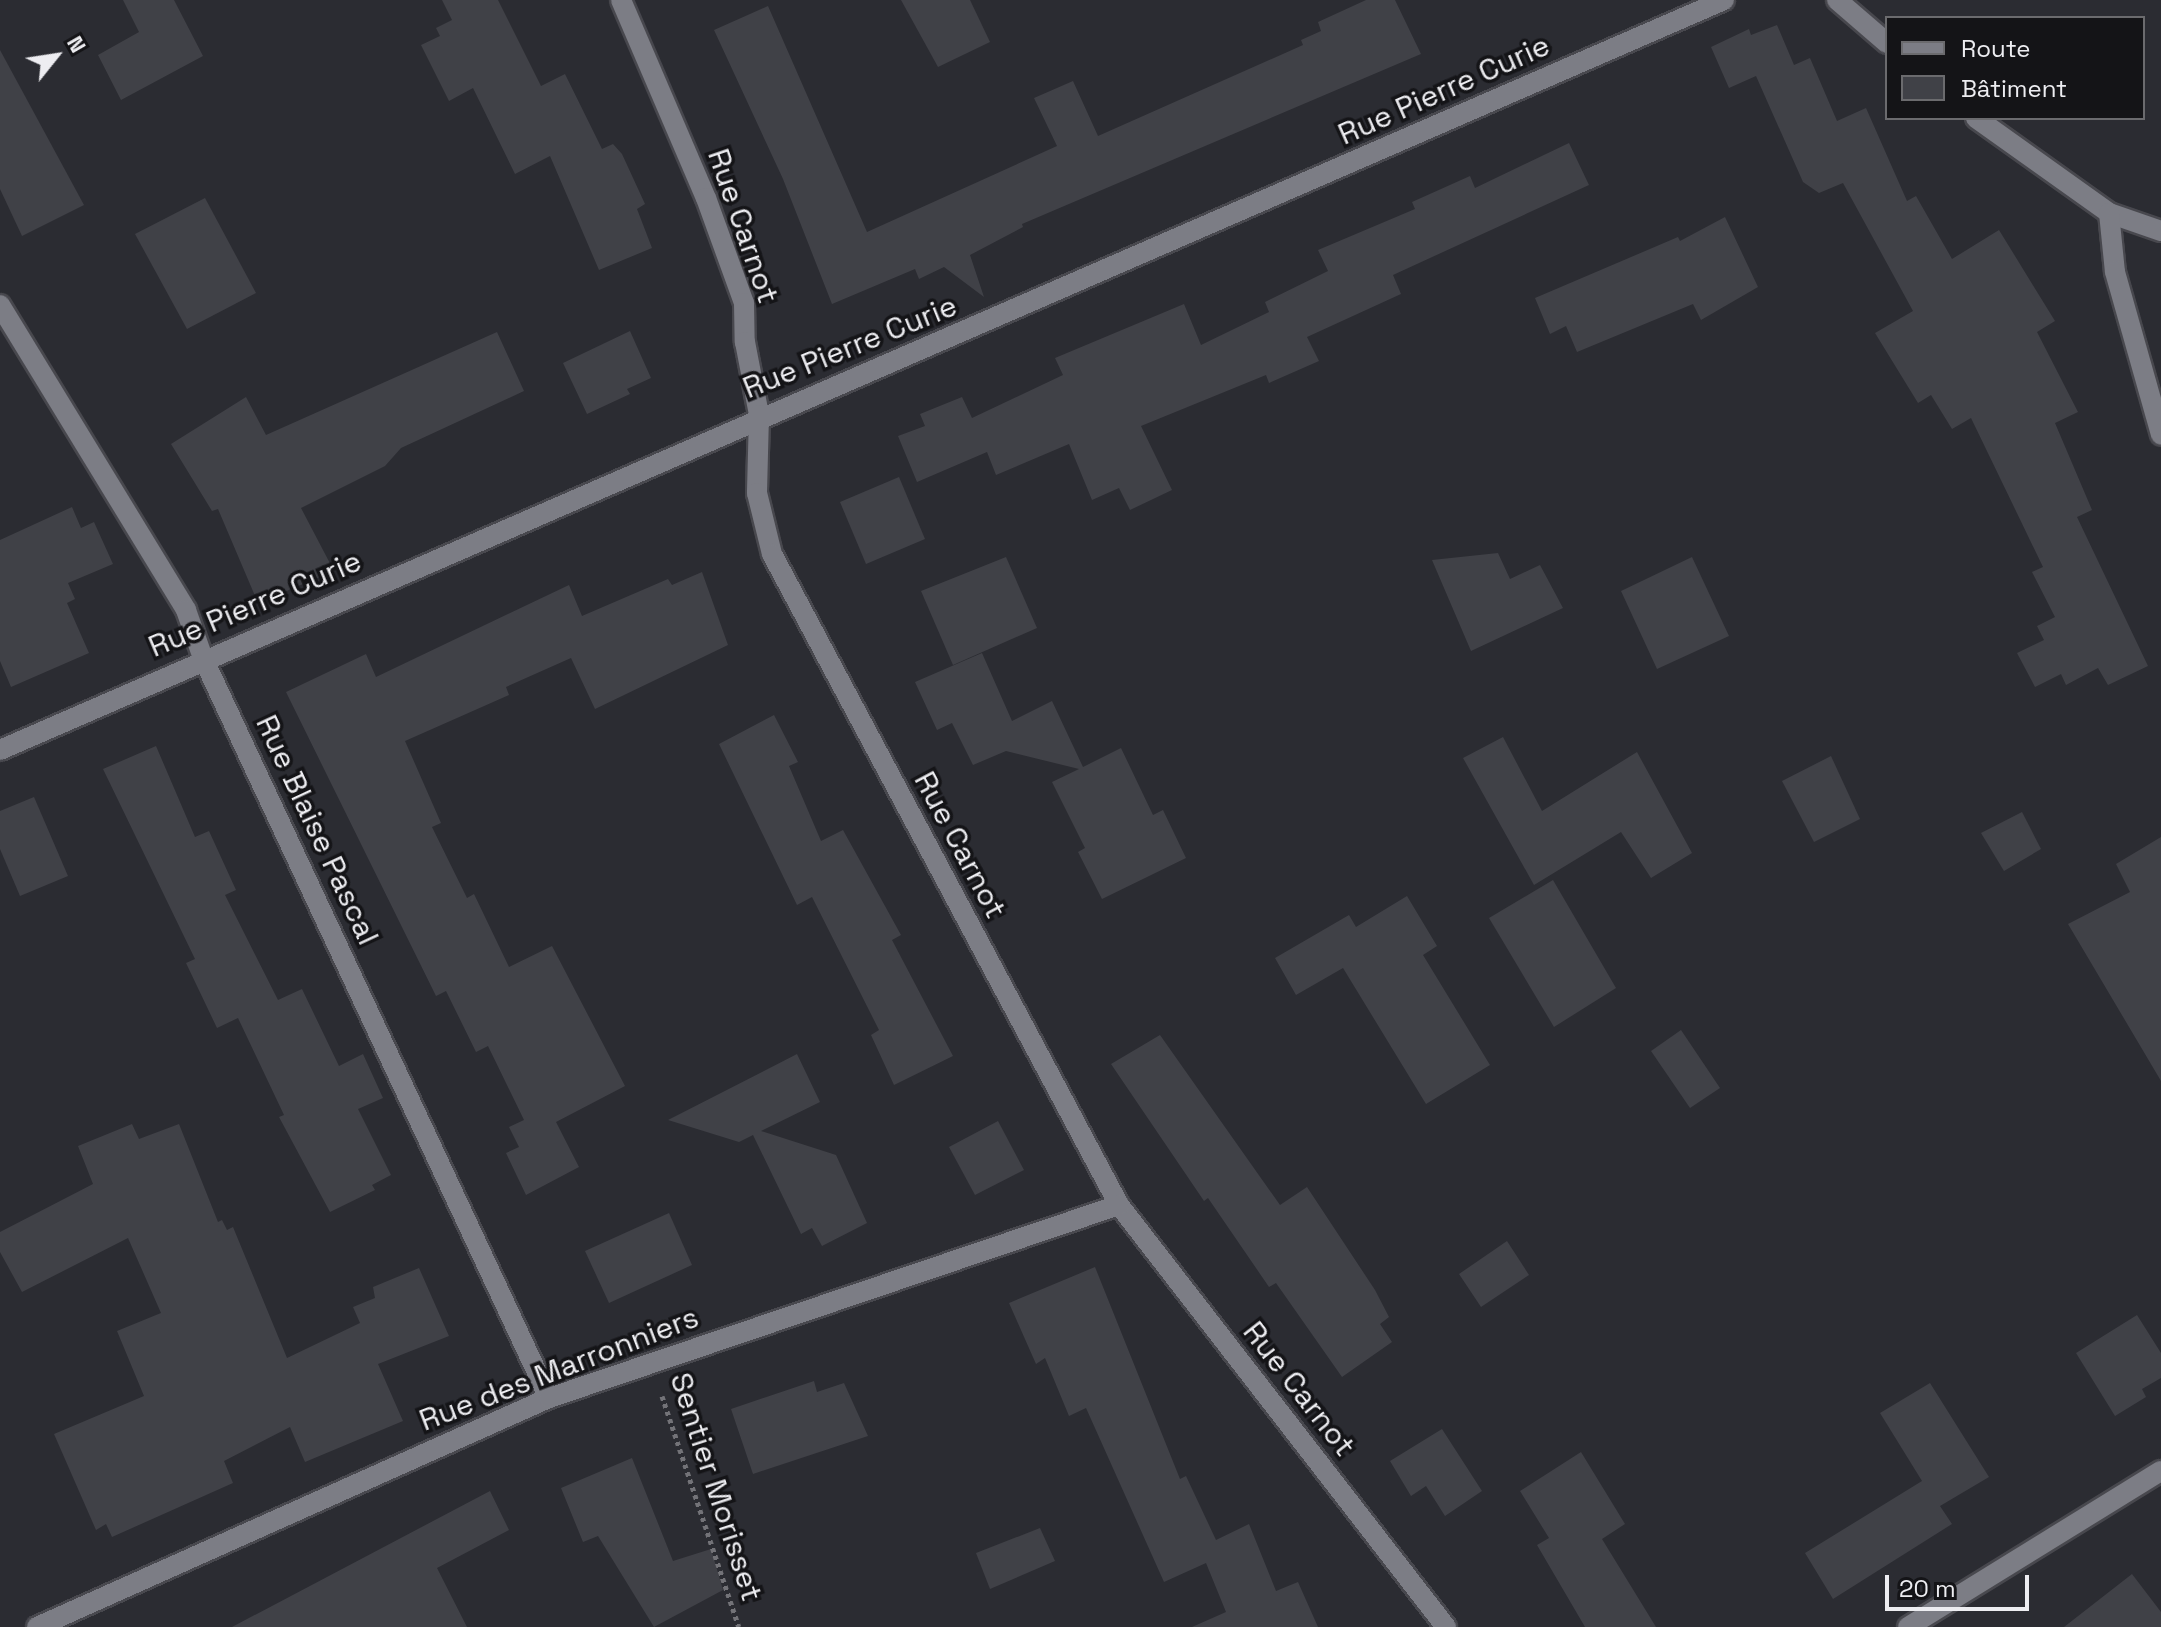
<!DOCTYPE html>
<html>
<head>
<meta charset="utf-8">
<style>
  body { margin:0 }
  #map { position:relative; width:2161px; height:1627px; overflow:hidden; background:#2b2c32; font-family:"Space Grotesk",sans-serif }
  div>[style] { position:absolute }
  .building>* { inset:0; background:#404147 }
  .path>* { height:5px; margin-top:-2.5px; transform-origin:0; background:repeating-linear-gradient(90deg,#737378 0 4px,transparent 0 8px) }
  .roads { filter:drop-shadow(2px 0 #48484e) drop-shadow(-2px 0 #48484e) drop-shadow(0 2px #48484e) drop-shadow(0 -2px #48484e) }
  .street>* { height:20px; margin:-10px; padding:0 10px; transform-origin:10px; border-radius:10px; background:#7c7d85 }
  span { translate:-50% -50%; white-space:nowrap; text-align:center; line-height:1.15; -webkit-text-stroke:7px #141417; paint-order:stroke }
  .street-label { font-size:30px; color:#ededf1 }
  .legend { position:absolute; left:1885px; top:16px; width:260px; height:104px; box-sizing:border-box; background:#141417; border:2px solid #6b6b6e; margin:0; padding:10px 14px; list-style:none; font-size:24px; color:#ededf1 }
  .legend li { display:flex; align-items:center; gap:16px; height:40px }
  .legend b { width:40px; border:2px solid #6b6b6e }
  .north { position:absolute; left:16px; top:16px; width:80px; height:80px; -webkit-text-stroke:6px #141417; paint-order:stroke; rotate:60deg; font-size:22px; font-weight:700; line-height:32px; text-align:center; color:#ededf1 }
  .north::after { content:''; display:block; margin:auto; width:28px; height:36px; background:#ededf1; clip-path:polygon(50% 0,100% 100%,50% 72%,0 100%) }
  .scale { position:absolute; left:1885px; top:1575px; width:144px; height:36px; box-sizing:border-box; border:4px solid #ededf1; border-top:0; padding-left:10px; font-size:24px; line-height:28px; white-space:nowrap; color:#ededf1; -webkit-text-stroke:6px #141417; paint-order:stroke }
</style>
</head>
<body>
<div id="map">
  <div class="building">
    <i style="clip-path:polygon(123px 0,174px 0,203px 56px,121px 100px,98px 55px,139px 32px)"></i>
    <i style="clip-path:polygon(442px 0,498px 0,541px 86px,565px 74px,602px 149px,613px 144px,622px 154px,645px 204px,637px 209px,652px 248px,599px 270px,550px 156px,515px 174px,473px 88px,449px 101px,421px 45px,440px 36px,436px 28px,452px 20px)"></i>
    <i style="clip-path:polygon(901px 0,970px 0,990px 42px,938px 67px)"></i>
    <i style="clip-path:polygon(1366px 0,1395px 0,1421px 54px,1022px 224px,1023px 227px,970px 255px,984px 297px,944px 267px,919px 279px,915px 269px,832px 304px,783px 179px,714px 30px,768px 6px,867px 232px,1057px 146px,1034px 98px,1073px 81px,1098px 136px,1303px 45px,1301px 40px,1321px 31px,1318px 22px)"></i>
    <i style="clip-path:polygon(1777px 25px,1794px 65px,1810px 58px,1837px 121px,1866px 108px,1907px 201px,1916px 196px,1952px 259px,1999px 230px,2055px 321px,2037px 332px,2078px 412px,2055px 423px,2092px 510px,2077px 517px,2148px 666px,2108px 685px,2098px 668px,2066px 685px,2061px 674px,2035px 687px,2017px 653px,2044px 640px,2037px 626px,2055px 617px,2032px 572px,2043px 567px,1971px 418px,1952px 429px,1931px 395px,1918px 403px,1875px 333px,1913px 311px,1843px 183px,1819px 193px,1803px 182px,1756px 76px,1729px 88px,1711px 47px,1749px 29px,1751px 35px)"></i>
    <i style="clip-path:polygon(0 50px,84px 205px,22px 236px,0 189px)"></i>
    <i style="clip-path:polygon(1569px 143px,1589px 185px,1393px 275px,1401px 294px,1307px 337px,1319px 361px,1269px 383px,1266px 375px,1141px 426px,1172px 490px,1130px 510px,1119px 488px,1092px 500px,1069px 444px,996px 475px,987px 452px,917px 482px,898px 436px,925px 426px,920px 414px,962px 397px,972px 418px,1063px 375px,1055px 358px,1184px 304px,1201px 345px,1269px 312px,1265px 302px,1328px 271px,1318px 250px,1415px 209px,1412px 202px,1470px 176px,1475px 188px)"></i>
    <i style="clip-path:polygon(205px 198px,256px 293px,187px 329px,135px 234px)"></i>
    <i style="clip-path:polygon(1725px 217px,1758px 287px,1701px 320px,1693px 304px,1577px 352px,1566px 326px,1550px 334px,1535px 298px,1678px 237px,1680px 241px)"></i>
    <i style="clip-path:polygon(630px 331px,651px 378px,627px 389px,630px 394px,587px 414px,563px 363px)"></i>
    <i style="clip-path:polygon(497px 332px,524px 391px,401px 448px,385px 466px,301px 508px,334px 571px,258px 603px,218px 509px,212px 511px,171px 444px,246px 397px,266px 435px)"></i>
    <i style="clip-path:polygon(899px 477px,925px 539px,866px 564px,840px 502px)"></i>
    <i style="clip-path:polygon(72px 507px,81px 528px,94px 522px,113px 564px,68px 583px,75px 599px,67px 603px,89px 653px,11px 687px,0 661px,0 540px)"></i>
    <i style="clip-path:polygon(1498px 553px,1510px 579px,1540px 565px,1563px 608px,1471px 651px,1432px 560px)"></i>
    <i style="clip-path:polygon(1006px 557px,1037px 628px,953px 665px,921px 591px)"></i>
    <i style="clip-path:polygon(1692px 557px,1729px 636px,1657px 669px,1621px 591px)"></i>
    <i style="clip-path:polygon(702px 572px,728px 645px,595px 709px,571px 658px,506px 687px,509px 695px,405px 741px,441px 823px,432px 827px,467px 898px,474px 894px,509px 967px,552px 946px,625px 1086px,556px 1122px,579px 1167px,526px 1195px,506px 1153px,519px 1147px,509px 1127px,524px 1120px,488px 1046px,476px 1052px,446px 991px,436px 996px,286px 692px,366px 654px,376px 677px,569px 585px,582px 616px,668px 579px,672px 585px)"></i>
    <i style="clip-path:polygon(982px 653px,1012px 721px,1052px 701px,1083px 767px,1121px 748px,1153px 815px,1163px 810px,1186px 858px,1102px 899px,1078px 852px,1085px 848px,1052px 782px,1079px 769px,1006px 751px,973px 765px,952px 723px,937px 730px,915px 682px)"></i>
    <i style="clip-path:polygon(774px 715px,798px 762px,789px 766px,821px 841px,843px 830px,901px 935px,892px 940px,953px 1056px,894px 1085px,871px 1035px,879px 1030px,812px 897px,797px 905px,719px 744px)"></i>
    <i style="clip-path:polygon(1503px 737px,1542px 811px,1637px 752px,1692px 853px,1651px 878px,1621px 832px,1534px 885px,1463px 758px)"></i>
    <i style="clip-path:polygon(156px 746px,195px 837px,209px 831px,236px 890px,225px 895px,278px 1000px,302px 989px,339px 1066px,363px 1054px,383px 1098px,358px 1109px,391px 1175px,372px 1185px,375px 1190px,330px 1212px,279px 1117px,284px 1115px,238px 1018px,217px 1028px,186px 963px,195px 959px,103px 769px)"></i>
    <i style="clip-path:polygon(1831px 756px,1860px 819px,1814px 842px,1782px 781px)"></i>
    <i style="clip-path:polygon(34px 797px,68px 876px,20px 896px,0 849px,0 811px)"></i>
    <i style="clip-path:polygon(2022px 812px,2041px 849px,2004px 871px,1981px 833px)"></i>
    <i style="clip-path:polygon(2161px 837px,2161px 1081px,2068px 924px,2130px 892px,2116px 864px)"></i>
    <i style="clip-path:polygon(1553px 880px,1616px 988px,1554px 1027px,1489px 918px)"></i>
    <i style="clip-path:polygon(1407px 896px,1437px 946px,1423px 955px,1490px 1065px,1426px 1104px,1343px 968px,1296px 995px,1275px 958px,1349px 915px,1356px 927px)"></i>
    <i style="clip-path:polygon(1681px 1030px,1720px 1088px,1690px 1108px,1651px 1051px)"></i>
    <i style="clip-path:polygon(1160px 1035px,1280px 1205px,1307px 1187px,1375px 1290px,1389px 1317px,1380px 1324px,1392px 1342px,1342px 1377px,1276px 1283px,1269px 1287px,1208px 1198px,1204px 1201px,1111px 1064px)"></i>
    <i style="clip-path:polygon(797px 1054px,820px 1102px,761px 1131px,836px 1155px,867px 1223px,822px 1246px,812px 1228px,801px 1234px,753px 1135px,739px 1142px,668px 1120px)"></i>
    <i style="clip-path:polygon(998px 1121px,1024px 1170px,975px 1195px,949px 1147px)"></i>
    <i style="clip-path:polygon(132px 1124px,139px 1139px,179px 1124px,218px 1222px,222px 1220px,227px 1230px,233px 1227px,287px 1358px,360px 1323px,353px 1307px,375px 1298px,373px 1287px,419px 1268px,449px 1336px,378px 1364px,403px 1421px,305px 1462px,290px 1427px,224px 1461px,233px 1483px,112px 1537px,106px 1524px,96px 1530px,54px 1434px,144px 1396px,117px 1331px,161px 1313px,128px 1238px,22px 1292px,0 1252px,0 1232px,93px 1184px,78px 1146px)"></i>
    <i style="clip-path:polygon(669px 1213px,692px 1265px,609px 1303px,585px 1251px)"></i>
    <i style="clip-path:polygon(1507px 1241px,1529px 1275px,1481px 1307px,1459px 1274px)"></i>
    <i style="clip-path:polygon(1095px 1267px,1180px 1479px,1186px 1476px,1216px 1540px,1249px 1524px,1276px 1591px,1298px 1582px,1318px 1627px,1192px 1627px,1226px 1612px,1206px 1563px,1164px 1582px,1086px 1408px,1069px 1416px,1045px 1358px,1036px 1364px,1009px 1303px)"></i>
    <i style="clip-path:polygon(2137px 1315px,2161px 1353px,2161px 1378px,2142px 1389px,2146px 1397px,2115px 1416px,2076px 1353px)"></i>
    <i style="clip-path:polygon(814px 1381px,817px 1392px,844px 1383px,868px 1436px,753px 1474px,731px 1409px)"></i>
    <i style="clip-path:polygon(1930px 1383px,1989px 1477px,1940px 1506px,1952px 1524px,1833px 1599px,1805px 1553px,1922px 1481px,1880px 1413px)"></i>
    <i style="clip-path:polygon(1442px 1429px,1482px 1491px,1445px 1516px,1426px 1486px,1411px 1496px,1390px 1461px)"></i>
    <i style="clip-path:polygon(1581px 1452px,1625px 1524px,1602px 1539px,1656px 1627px,1585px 1627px,1537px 1545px,1549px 1538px,1520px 1491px)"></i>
    <i style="clip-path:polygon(632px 1458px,673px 1561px,711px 1549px,723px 1590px,654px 1627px,598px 1536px,583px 1542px,561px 1488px)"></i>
    <i style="clip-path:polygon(490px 1491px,509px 1530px,437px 1568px,467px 1627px,232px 1627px)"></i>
    <i style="clip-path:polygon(1040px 1528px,1055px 1561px,990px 1589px,976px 1553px)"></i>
    <i style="clip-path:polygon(2132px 1574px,2161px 1612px,2161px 1627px,2064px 1627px)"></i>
  </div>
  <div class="path">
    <i style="left:662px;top:1396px;width:243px;rotate:71.6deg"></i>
  </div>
  <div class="roads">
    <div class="street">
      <i style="left:621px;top:0;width:215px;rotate:66.8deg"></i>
      <i style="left:706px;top:198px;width:112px;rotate:70.1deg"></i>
      <i style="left:744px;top:303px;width:39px;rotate:89deg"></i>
      <i style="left:745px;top:342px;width:74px;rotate:79.1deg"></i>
      <i style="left:759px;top:415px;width:78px;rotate:91.5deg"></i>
      <i style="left:757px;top:493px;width:63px;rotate:76.2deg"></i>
      <i style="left:772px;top:554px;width:738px;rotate:61.94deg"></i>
      <i style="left:1119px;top:1205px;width:534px;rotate:52.23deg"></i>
      <i style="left:1837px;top:0;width:66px;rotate:40.7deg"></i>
      <i style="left:1976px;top:118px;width:163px;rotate:35.5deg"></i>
      <i style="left:2109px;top:213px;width:55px;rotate:19.1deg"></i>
      <i style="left:2109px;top:213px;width:59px;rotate:84.2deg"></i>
      <i style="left:2115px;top:272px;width:169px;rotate:74.2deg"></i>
      <i style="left:0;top:305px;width:357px;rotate:58.6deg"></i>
      <i style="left:186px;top:610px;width:51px;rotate:70.5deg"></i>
      <i style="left:203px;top:658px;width:817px;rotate:64.94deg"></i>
      <i style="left:0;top:750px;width:1880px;rotate:-23.51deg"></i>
      <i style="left:37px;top:1627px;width:561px;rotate:-24.1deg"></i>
      <i style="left:549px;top:1398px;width:602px;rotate:-18.71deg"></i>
      <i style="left:1908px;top:1627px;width:297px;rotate:-31.7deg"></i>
    </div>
  </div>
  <div class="street-label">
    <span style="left:1444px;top:90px;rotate:-24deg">Rue Pierre Curie</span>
    <span style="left:743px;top:226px;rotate:71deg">Rue Carnot</span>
    <span style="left:850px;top:347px;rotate:-22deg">Rue Pierre Curie</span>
    <span style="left:255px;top:604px;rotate:-23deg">Rue Pierre Curie</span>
    <span style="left:317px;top:830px;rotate:65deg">Rue Blaise Pascal</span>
    <span style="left:960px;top:845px;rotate:62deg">Rue Carnot</span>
    <span style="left:559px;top:1369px;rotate:-21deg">Rue des Marronniers</span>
    <span style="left:1299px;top:1389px;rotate:52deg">Rue Carnot</span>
    <span style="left:716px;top:1487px;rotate:72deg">Sentier Morisset</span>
  </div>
  <ul class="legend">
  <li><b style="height:10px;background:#7c7d85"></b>Route</li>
  <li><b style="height:22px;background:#404147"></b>Bâtiment</li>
  </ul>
  <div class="north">N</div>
  <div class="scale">20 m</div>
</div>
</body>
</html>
